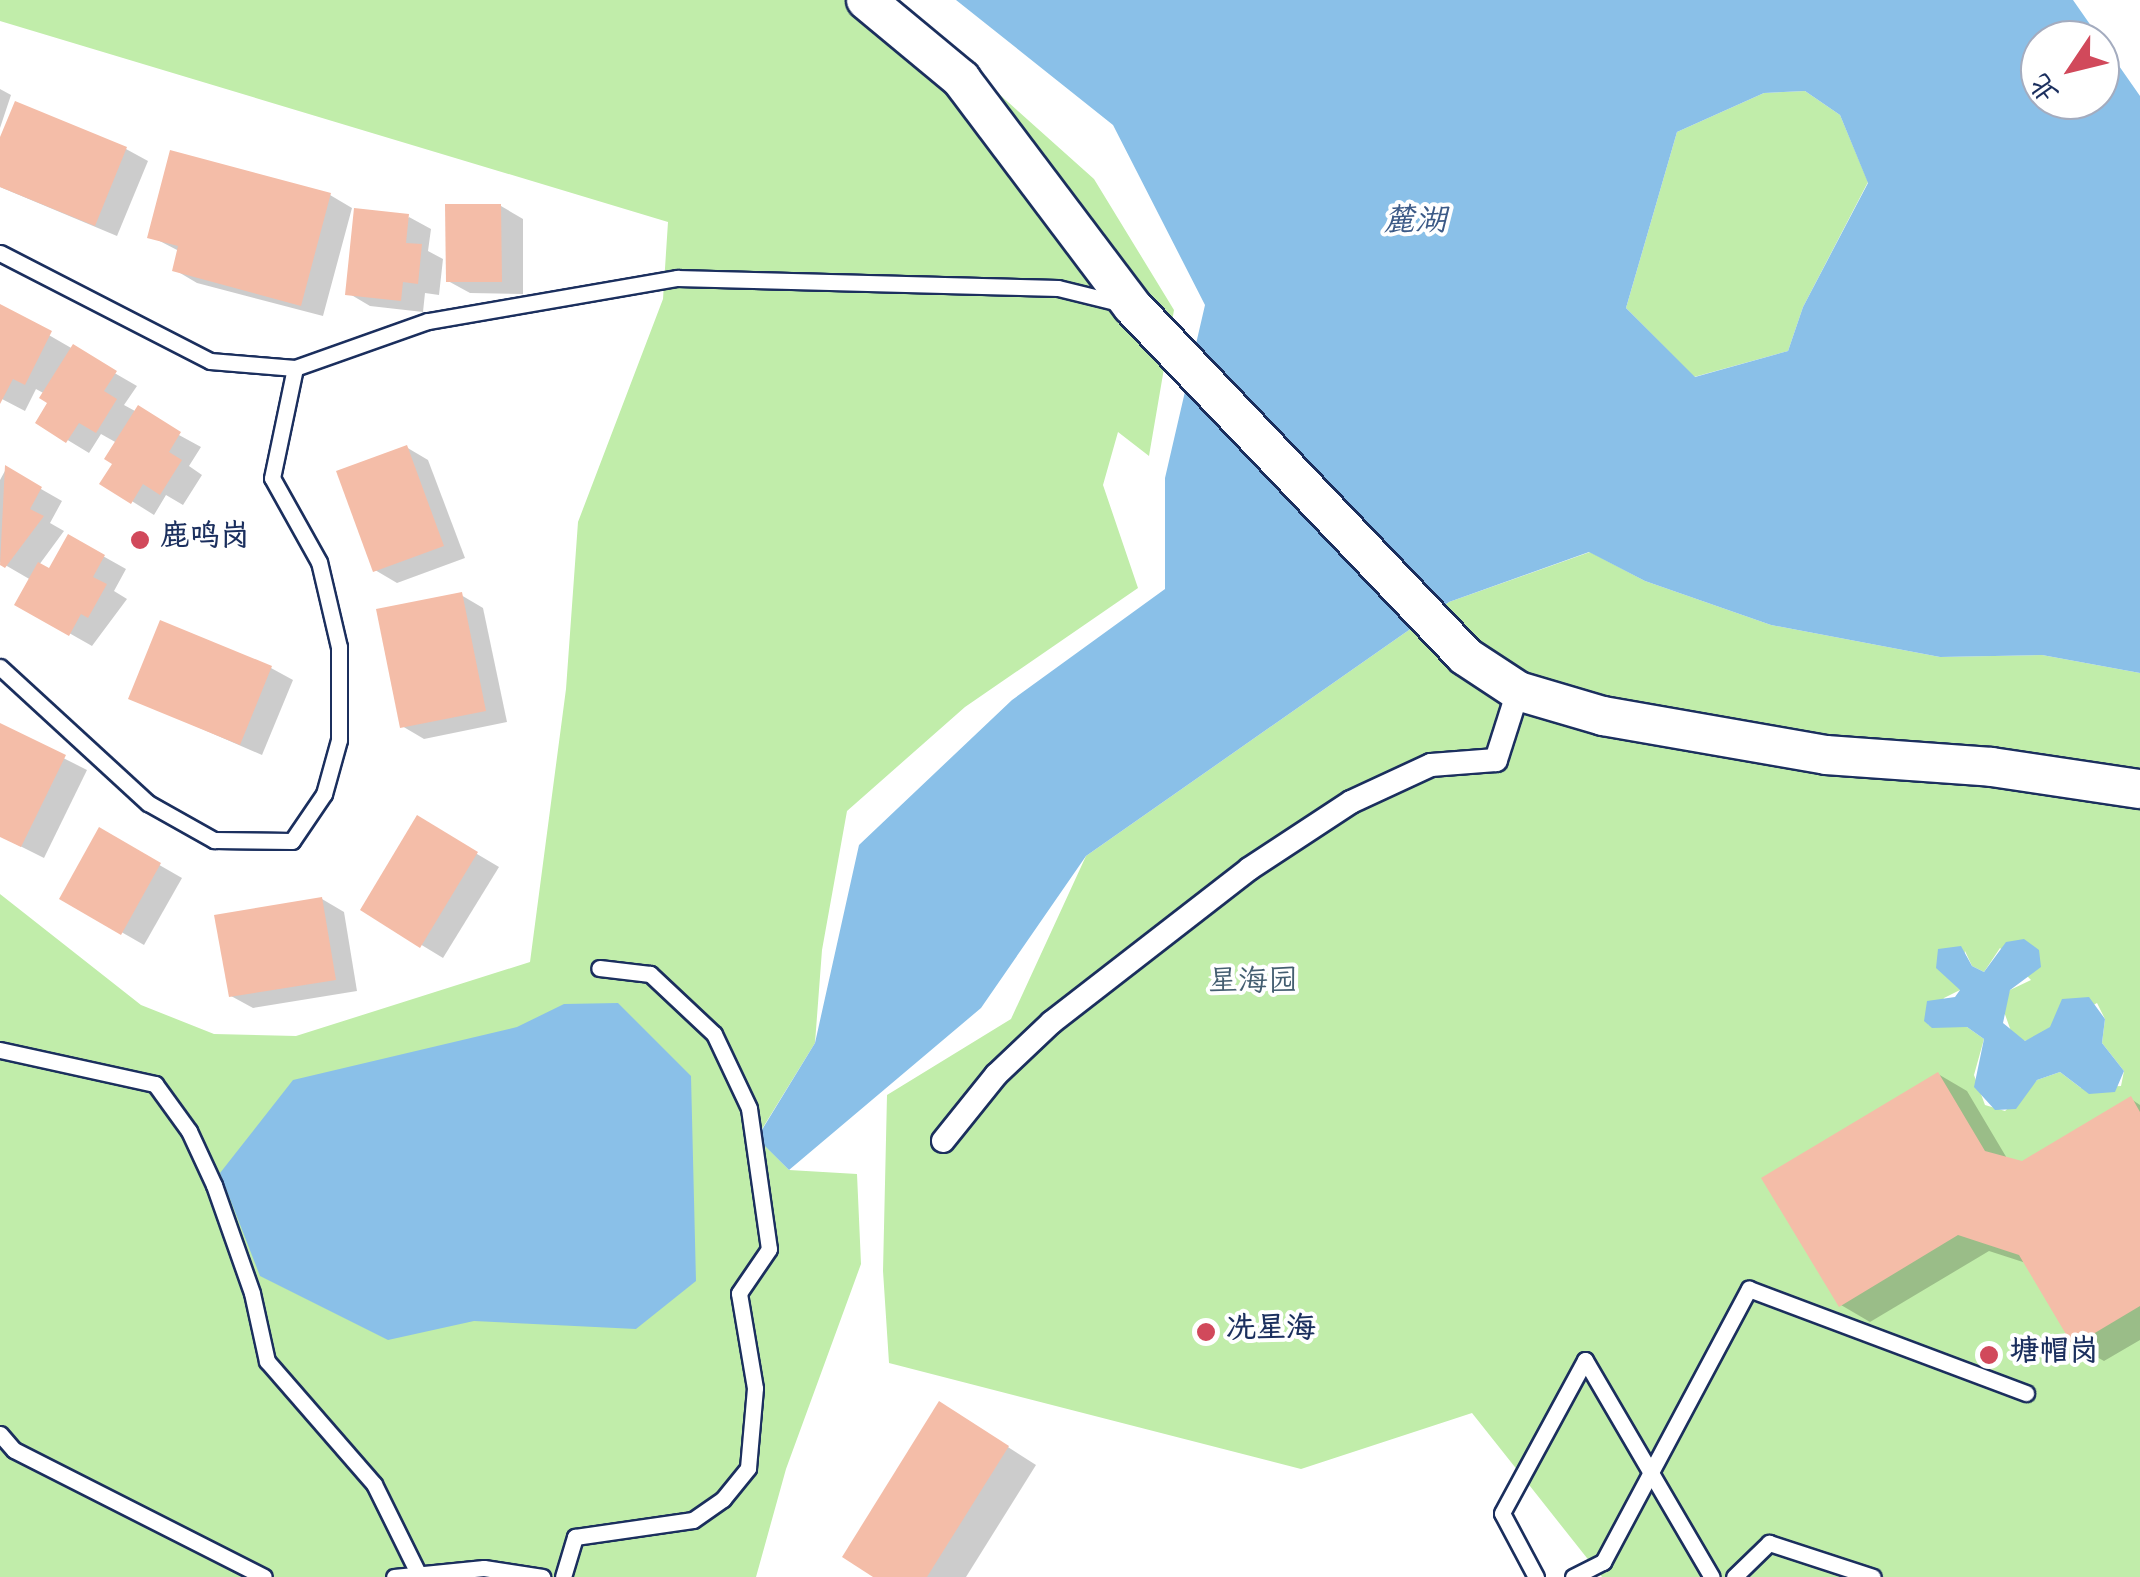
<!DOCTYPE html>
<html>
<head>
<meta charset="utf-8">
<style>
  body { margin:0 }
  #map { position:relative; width:2140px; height:1577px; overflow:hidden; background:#fff; font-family:Dekko,"LXGW WenKai TC",sans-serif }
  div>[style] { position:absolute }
  .green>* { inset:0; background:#c1edaa }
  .water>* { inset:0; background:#8ac0e8 }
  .shadow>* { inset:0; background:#0003 }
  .building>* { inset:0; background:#f4bda8 }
  .roads { filter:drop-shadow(2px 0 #1b2f5e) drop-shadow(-2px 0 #1b2f5e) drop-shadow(0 2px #1b2f5e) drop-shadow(0 -2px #1b2f5e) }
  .service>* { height:15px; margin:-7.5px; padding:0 7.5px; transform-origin:7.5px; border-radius:7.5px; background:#fff }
  .pedestrian>* { height:22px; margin:-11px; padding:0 11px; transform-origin:11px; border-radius:11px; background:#fff }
  .tertiary>* { height:38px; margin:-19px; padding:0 19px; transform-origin:19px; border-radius:19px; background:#fff }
  .dots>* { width:28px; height:28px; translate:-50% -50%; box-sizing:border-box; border:5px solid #fff; border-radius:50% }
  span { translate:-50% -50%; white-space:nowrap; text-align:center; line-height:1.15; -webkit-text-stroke:8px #fff; paint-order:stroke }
  .poi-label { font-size:30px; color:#1b2f5e; font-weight:700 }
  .left { translate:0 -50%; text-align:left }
  .park-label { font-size:30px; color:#445e71 }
  .water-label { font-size:32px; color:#3c5a87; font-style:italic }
  .north { position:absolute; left:2020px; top:20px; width:100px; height:100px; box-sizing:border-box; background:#fff; border:2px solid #a4acbf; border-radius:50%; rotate:235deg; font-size:28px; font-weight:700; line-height:40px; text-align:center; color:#1b2f5e }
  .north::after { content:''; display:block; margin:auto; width:35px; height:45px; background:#d1495b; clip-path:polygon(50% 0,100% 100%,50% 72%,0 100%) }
</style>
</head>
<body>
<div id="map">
  <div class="green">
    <i style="clip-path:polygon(0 0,894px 0,1094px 179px,1174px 310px,1149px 456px,1118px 432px,1103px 485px,1138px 588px,965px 707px,847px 811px,822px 950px,815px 1043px,757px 1137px,789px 1170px,857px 1174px,861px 1264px,786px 1469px,756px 1577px,0 1577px,0 894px,141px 1005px,214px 1034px,296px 1036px,530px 962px,566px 689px,578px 522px,663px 299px,668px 222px,0 21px)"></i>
    <i style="clip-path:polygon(1805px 91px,1840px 115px,1868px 182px,1803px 307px,1788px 351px,1694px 377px,1626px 308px,1677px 132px,1764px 93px)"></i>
    <i style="clip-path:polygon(evenodd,1590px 552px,1645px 581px,1771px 625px,1940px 657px,2042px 655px,2140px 673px,2140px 1577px,1602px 1577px,1472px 1413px,1301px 1469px,889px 1363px,883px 1271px,887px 1095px,1011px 1019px,1086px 856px,1449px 602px,1590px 552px,2000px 948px,2031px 980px,2010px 990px,2002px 1006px,2012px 1034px,2025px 1041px,2038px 1036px,2097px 1003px,2105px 1019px,2102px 1043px,2124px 1071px,2121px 1086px,2081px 1088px,2060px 1072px,2037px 1080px,2005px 1111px,1985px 1105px,1974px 1075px,1984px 1039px,1967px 1027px,1928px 1025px,1944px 998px,1960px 990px,1965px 951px,1972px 966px,1984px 972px,2000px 948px)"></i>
  </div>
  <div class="water">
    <i style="clip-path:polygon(evenodd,956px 0,2073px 0,2140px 96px,2140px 673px,2042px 655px,1940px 657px,1771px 625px,1645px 581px,1589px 552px,1449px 602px,1086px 856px,981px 1008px,789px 1170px,757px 1138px,815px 1043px,859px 845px,1012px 700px,1165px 589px,1165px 478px,1205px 305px,1113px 125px,956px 0,2040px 40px,2100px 40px,2100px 100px,2040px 100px,2040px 40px,956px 0,1805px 91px,1840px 115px,1868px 183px,1803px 307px,1788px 351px,1695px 377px,1626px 308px,1677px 132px,1764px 93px,1805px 91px)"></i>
    <i style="clip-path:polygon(2024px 939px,2039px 950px,2041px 967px,2010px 990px,2003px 1023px,2025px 1041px,2050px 1027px,2062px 999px,2089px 997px,2105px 1019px,2102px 1043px,2124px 1071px,2115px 1092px,2089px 1094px,2060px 1072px,2037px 1080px,2016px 1109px,1995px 1110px,1974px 1087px,1984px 1039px,1967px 1027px,1932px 1028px,1924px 1021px,1927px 1001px,1955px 997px,1960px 990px,1936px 968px,1938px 949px,1961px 946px,1972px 966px,1984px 972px,2006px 942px)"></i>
    <i style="clip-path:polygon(618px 1003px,691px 1076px,696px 1281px,636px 1329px,474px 1321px,388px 1340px,260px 1276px,220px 1173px,293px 1080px,517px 1027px,564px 1004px)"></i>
  </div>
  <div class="shadow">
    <i style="clip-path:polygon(0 89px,11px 95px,0 128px)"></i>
    <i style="clip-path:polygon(0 144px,126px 149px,148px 161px,117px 236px,0 187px)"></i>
    <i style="clip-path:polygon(330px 195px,352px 208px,323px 316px,197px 283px,175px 270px,179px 251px,150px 236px)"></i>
    <i style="clip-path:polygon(501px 206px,523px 219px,523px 294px,470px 293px,448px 281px)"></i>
    <i style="clip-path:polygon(409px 217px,431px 229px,428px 251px,443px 259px,439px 295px,425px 293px,423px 312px,370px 306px,348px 293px)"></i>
    <i style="clip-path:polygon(2px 308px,137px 386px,124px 405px,201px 447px,189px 466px,202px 475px,183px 505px,166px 495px,154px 515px,103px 483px,116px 463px,117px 443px,101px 434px,89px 453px,38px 422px,51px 402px,45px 394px,36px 389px,25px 411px,0 398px)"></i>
    <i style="clip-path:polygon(406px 447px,428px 460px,465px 558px,397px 583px,375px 570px)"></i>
    <i style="clip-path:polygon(6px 469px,62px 501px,50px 523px,64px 531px,39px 565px,50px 571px,69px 537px,126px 569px,114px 591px,127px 599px,92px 646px,18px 604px,31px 580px,0 562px,0 480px)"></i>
    <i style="clip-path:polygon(461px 595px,483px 608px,507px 722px,424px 739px,402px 726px)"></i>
    <i style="clip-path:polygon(271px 668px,293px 680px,262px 755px,131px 698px)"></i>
    <i style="clip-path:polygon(0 726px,87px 770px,44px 858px,0 836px)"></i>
    <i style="clip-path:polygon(418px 819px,499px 867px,443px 958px,364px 910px)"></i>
    <i style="clip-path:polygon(100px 831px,182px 878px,144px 945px,62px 898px)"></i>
    <i style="clip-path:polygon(322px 899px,344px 912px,357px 991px,253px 1008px,231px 996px)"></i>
    <i style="clip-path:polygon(1938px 1074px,1967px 1091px,2008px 1160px,2023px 1164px,2131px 1099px,2140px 1105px,2140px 1340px,2104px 1361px,2075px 1345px,2026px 1263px,1989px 1251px,1870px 1322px,1841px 1305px)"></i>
    <i style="clip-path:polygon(969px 1422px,1036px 1465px,966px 1577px,878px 1577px)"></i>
  </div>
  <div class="building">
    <i style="clip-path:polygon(15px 101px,127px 147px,95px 226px,0 187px,0 137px)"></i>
    <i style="clip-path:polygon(170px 150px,331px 193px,301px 306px,172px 271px,178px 246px,147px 238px)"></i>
    <i style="clip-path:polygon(445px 204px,501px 204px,502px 282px,446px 282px)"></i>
    <i style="clip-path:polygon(354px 208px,409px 214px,406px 243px,422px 244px,418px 284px,403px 282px,401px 301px,345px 295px)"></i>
    <i style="clip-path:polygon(0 304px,52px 331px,25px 385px,13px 379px,0 404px)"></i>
    <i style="clip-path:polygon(73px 344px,117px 371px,104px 391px,117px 399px,96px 433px,79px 423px,66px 443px,35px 423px,47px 403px,39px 398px)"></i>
    <i style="clip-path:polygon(138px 405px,181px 432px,169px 452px,182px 460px,160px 495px,143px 484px,131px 504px,99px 484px,112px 464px,104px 459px)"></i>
    <i style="clip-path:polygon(407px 445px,444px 546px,373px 572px,336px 471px)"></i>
    <i style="clip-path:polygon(5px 465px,42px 487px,30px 509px,44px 516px,5px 568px,0 565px)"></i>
    <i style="clip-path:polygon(68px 534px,105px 555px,93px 577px,107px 584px,88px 618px,81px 614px,69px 636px,14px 605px,38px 562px,49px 568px)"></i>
    <i style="clip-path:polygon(462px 592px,486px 711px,400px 728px,376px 609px)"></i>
    <i style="clip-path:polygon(160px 620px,272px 666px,240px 745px,128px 699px)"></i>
    <i style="clip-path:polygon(0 723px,66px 755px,21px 847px,0 837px)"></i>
    <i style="clip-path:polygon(417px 815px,478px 852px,420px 948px,360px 910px)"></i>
    <i style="clip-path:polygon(99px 827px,161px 863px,121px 935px,59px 899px)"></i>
    <i style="clip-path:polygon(322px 897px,336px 980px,229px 997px,214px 915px)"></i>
    <i style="clip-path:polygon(1938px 1072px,1985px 1151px,2022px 1161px,2131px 1096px,2140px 1112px,2140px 1306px,2073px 1346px,2019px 1255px,1958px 1235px,1839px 1307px,1761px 1178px)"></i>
    <i style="clip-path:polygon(939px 1401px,1009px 1446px,927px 1577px,873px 1577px,842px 1557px)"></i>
  </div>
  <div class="roads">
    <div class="service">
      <i style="left:0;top:253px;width:236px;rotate:27.2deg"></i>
      <i style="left:210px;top:361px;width:85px;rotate:4.7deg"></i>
      <i style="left:295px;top:368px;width:141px;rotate:-19.5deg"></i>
      <i style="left:428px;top:321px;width:253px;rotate:-9.8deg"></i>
      <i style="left:677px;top:278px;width:381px;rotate:1.5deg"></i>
      <i style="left:1058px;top:288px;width:67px;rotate:13.8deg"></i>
      <i style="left:0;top:667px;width:201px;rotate:42.6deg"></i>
      <i style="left:148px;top:803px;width:76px;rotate:29.3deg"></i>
      <i style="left:214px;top:840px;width:78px;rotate:0.7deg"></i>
      <i style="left:292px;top:841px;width:57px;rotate:-55.8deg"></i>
      <i style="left:324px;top:794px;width:56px;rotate:-74.5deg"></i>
      <i style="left:339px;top:740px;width:93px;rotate:-90deg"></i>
      <i style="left:339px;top:647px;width:87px;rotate:-103.2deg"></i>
      <i style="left:319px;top:562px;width:96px;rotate:-119.2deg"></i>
      <i style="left:272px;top:478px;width:112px;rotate:-78.2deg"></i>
      <i style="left:0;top:1050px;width:159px;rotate:12.4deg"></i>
      <i style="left:155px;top:1084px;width:58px;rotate:54.1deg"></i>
      <i style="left:189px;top:1131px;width:60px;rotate:65.2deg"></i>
      <i style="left:214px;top:1185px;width:114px;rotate:70.6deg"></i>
      <i style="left:252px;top:1293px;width:70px;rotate:77.6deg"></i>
      <i style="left:267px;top:1361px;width:163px;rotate:49deg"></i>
      <i style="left:374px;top:1484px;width:97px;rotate:63.7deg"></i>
      <i style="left:0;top:1434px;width:21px;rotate:49deg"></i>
      <i style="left:14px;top:1450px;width:280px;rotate:26.9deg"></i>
      <i style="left:394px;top:1577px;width:90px;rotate:-5.7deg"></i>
      <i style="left:484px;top:1568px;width:59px;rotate:8.8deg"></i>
      <i style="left:563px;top:1577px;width:42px;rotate:-73.3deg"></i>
      <i style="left:575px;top:1537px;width:119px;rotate:-8.2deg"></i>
      <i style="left:693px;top:1520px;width:37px;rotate:-35deg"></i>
      <i style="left:723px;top:1499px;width:40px;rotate:-51deg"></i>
      <i style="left:748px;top:1468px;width:80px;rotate:-85deg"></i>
      <i style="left:755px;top:1388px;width:96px;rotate:-99.6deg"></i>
      <i style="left:739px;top:1293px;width:53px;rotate:-55.7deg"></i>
      <i style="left:769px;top:1249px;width:142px;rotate:-98.1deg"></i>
      <i style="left:749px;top:1108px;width:82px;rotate:-115.3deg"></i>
      <i style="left:714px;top:1034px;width:88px;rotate:-136.8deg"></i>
      <i style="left:650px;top:974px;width:51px;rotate:-173.3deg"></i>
      <i style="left:1536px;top:1577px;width:72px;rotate:-118deg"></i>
      <i style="left:1502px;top:1513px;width:174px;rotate:-61.5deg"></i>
      <i style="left:1585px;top:1360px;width:251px;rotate:59.7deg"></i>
      <i style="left:1573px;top:1577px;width:34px;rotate:-27deg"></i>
      <i style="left:1603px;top:1562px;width:310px;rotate:-61.9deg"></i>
      <i style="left:1749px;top:1289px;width:296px;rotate:20.6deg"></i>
      <i style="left:1734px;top:1577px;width:49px;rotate:-44.2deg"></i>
      <i style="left:1769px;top:1543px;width:109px;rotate:18.1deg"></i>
    </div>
    <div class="pedestrian">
      <i style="left:943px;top:1141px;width:85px;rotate:-51.2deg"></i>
      <i style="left:996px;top:1075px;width:77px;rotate:-43.4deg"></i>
      <i style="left:1052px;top:1022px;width:249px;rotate:-37.8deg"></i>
      <i style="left:1249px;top:869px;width:122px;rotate:-33.3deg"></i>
      <i style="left:1351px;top:802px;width:88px;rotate:-24.8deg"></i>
      <i style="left:1431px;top:765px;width:65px;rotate:-4.4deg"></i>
      <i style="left:1496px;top:760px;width:72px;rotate:-72.3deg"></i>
    </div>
    <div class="tertiary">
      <i style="left:866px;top:0;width:124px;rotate:39.7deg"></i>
      <i style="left:961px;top:79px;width:284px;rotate:53deg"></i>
      <i style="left:1132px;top:306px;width:483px;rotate:46.4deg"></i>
      <i style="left:1465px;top:656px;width:64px;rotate:33.4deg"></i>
      <i style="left:1518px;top:691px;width:89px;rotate:16.4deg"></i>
      <i style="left:1603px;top:716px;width:226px;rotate:9.9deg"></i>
      <i style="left:1826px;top:755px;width:166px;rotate:4.1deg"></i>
      <i style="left:1992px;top:767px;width:150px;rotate:8.5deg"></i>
    </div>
  </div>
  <div class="dots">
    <i style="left:140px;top:540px;background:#d1495b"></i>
    <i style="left:1206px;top:1332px;background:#d1495b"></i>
    <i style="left:1989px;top:1355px;background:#d1495b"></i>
  </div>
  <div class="poi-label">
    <span class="left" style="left:160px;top:540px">鹿鸣岗</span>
    <span class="left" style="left:1226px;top:1332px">冼星海</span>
    <span class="left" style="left:2009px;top:1355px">塘帽岗</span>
  </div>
  <div class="park-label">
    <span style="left:1253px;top:985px">星海园</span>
  </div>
  <div class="water-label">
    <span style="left:1415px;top:224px">麓湖</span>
  </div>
  <div class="north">北</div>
</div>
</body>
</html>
